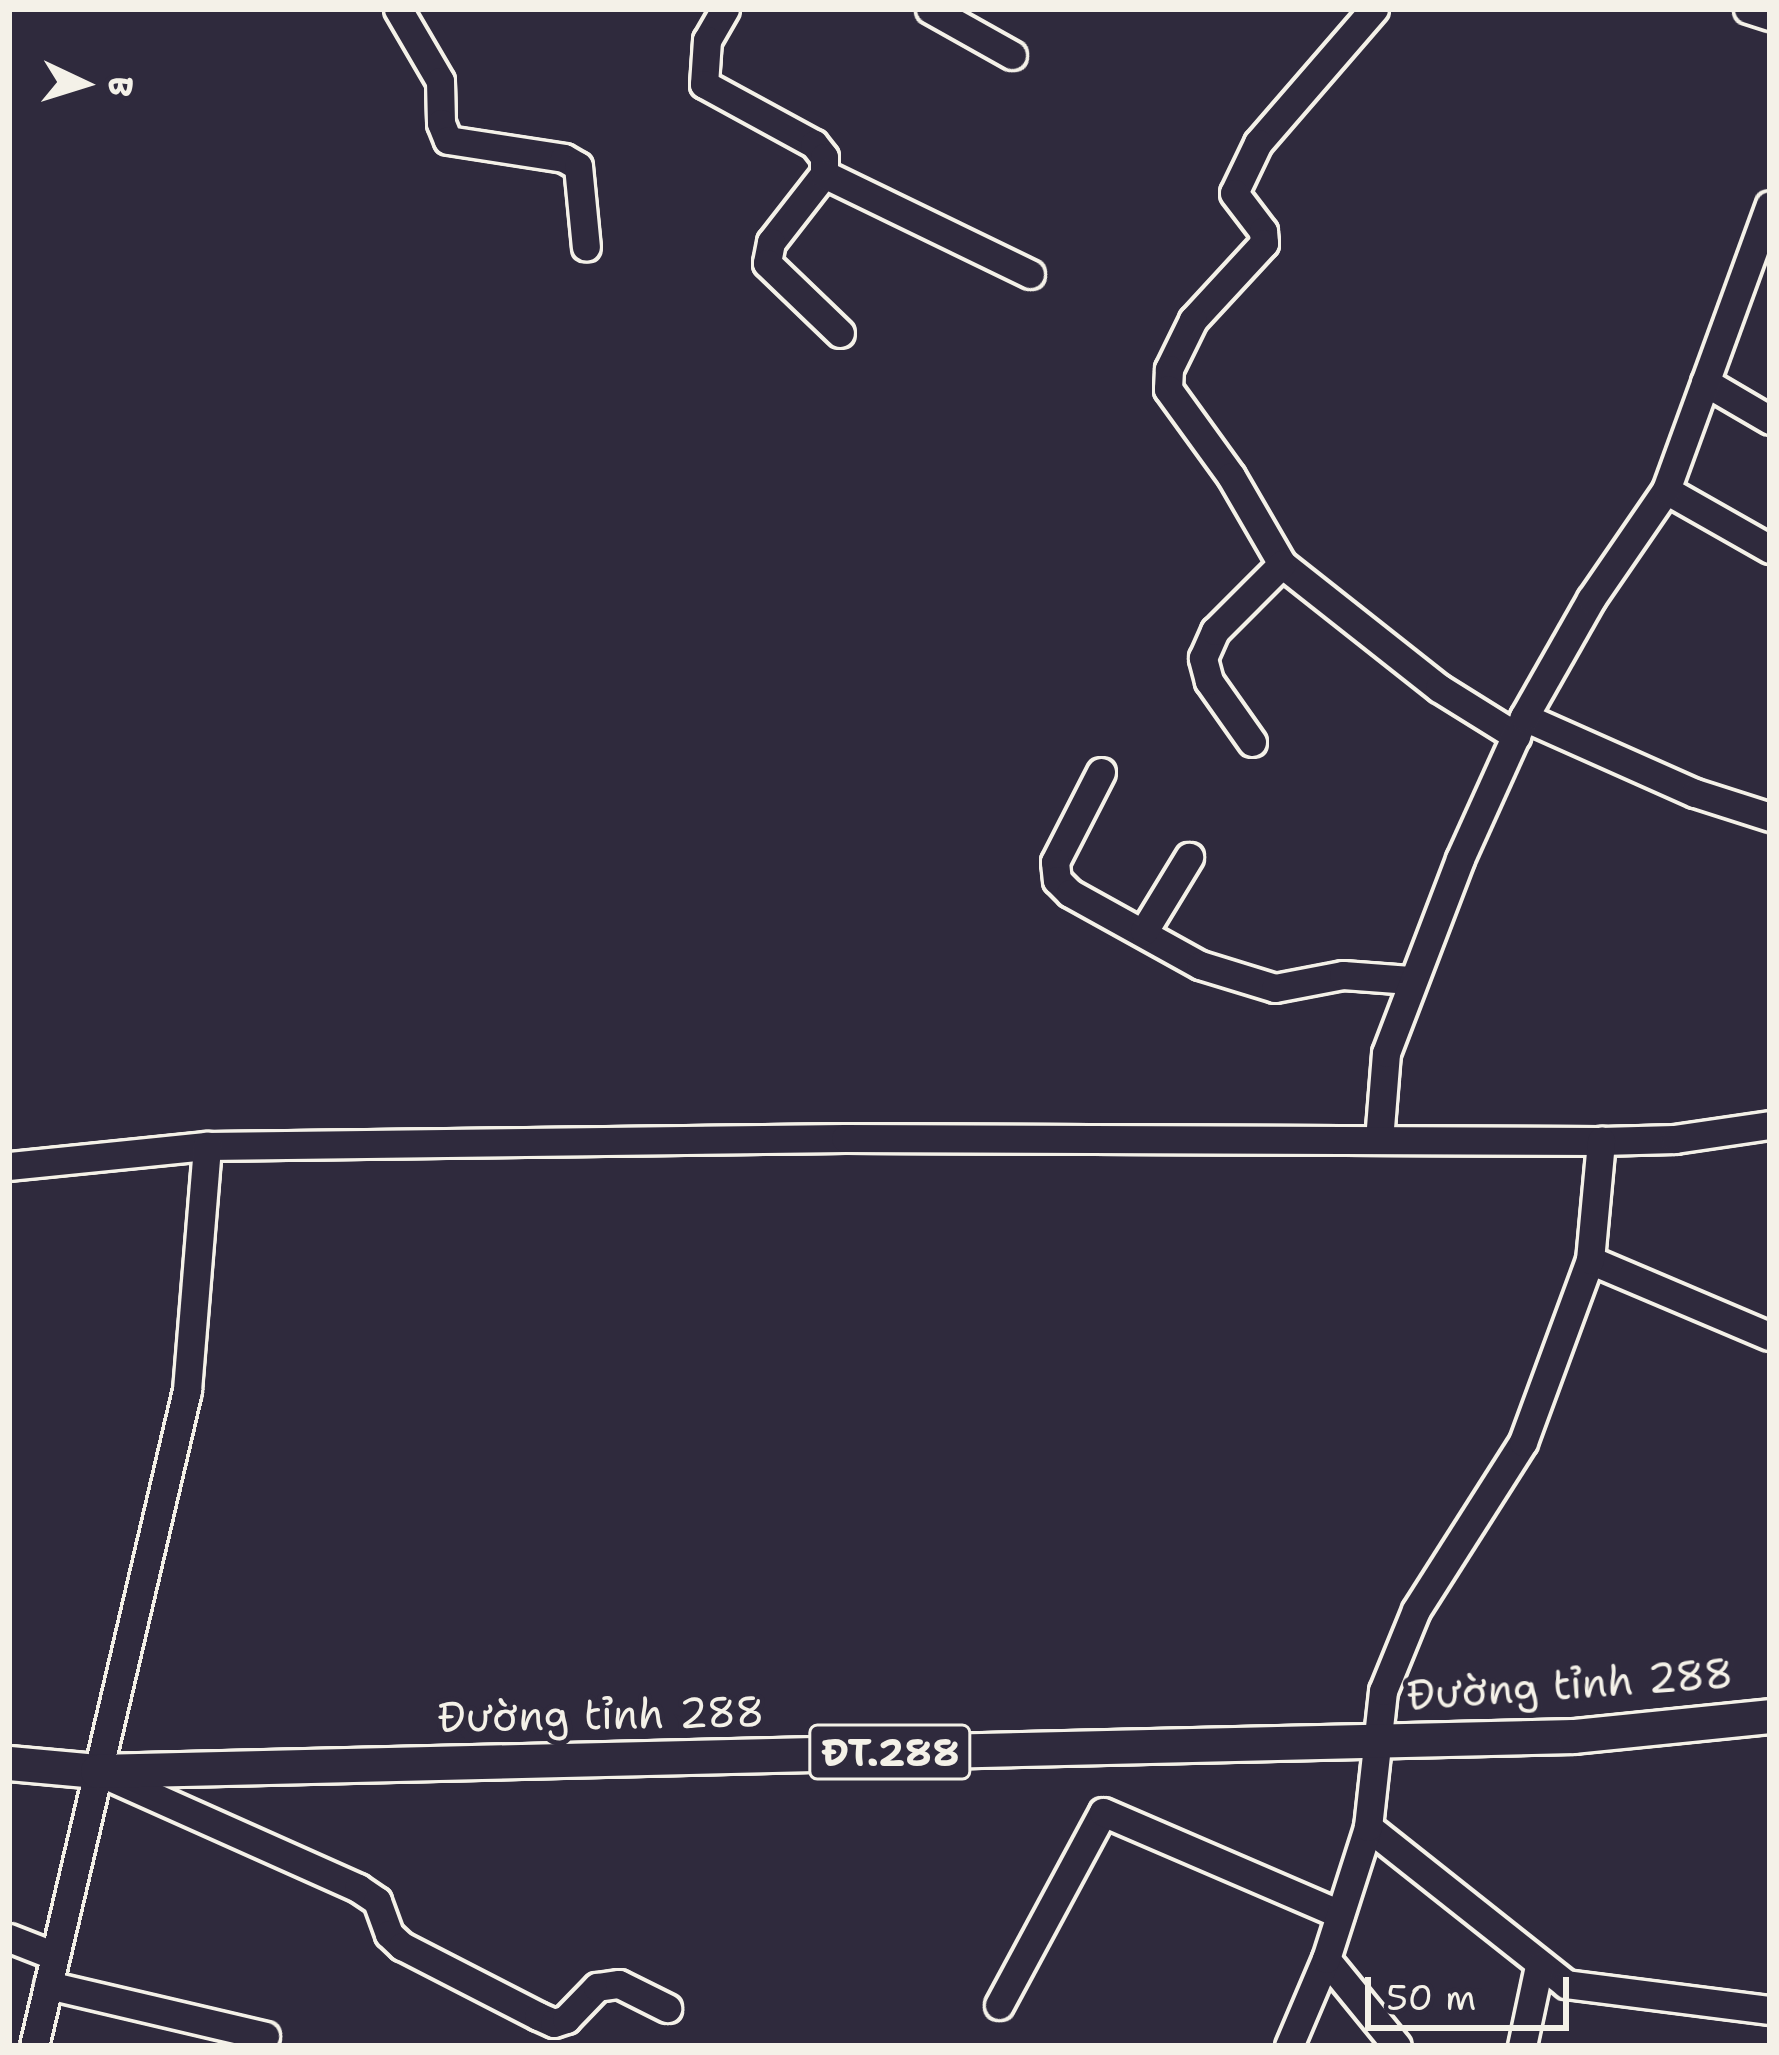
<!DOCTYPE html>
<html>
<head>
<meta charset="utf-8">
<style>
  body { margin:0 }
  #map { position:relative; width:1779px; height:2055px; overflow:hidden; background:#2f2a3d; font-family:"Shantell Sans",sans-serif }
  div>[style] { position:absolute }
  .roads { filter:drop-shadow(3px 0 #f4f1e8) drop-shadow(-3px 0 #f4f1e8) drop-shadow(0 3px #f4f1e8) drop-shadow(0 -3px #f4f1e8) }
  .minor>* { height:27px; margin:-13.5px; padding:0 13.5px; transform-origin:13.5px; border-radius:13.5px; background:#2f2a3d }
  .major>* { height:33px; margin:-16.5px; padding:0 16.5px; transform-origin:16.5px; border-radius:16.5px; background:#2f2a3d }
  span { translate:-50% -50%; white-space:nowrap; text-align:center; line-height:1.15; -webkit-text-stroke:10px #2f2a3d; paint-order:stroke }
  .shield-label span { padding:3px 9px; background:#2f2a3d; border:3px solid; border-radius:9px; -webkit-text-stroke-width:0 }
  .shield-label { font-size:39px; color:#f4f1e8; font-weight:700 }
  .street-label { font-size:42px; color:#f4f1e8 }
  .frame { position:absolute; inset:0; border:12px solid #f4f1e8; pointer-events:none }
  .north { position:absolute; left:24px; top:24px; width:120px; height:120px; -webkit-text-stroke:9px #2f2a3d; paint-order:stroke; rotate:94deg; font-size:33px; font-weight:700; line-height:48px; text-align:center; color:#f4f1e8 }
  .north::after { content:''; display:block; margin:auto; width:42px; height:54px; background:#f4f1e8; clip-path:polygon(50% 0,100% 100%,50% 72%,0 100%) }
  .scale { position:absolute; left:1365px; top:1977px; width:204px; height:54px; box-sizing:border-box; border:6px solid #f4f1e8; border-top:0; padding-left:15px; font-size:36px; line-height:42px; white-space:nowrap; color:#f4f1e8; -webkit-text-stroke:9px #2f2a3d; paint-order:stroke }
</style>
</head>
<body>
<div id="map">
  <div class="roads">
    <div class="minor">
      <i style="left:398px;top:9px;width:83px;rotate:59.7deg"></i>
      <i style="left:440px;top:81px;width:42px;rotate:88.6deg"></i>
      <i style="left:441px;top:123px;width:18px;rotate:68deg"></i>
      <i style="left:448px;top:140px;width:117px;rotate:8.8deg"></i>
      <i style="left:564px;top:158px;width:16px;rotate:30deg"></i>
      <i style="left:578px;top:166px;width:81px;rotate:84.4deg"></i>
      <i style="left:725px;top:9px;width:36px;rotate:120deg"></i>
      <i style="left:707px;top:40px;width:44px;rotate:93.9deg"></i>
      <i style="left:704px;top:84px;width:125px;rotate:28.6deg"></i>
      <i style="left:814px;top:144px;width:16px;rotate:52deg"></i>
      <i style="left:824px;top:157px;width:17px;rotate:90deg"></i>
      <i style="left:824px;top:174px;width:86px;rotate:127.9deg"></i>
      <i style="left:771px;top:242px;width:21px;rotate:101deg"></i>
      <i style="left:767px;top:263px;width:101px;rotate:43.8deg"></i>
      <i style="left:930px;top:9px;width:94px;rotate:29.3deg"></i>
      <i style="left:1374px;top:9px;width:177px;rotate:130.9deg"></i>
      <i style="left:1258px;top:143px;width:55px;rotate:115.6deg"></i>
      <i style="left:1234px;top:193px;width:48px;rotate:52.7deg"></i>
      <i style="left:1263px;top:231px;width:12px;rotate:85deg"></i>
      <i style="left:1264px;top:243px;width:105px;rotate:132.7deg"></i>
      <i style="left:1193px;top:320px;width:55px;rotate:116.1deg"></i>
      <i style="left:1169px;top:369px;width:20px;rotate:93deg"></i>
      <i style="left:1168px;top:389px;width:107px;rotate:54.1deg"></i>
      <i style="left:1231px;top:476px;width:102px;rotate:59.9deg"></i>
      <i style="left:1282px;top:564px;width:200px;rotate:38.3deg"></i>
      <i style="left:1439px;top:688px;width:91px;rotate:31.9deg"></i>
      <i style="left:1748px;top:9px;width:23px;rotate:18deg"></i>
      <i style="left:824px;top:174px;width:229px;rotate:25.9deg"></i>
      <i style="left:1705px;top:382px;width:75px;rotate:30.3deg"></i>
      <i style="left:1666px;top:490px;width:120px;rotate:29.6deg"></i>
      <i style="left:1524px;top:717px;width:187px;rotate:24deg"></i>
      <i style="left:1695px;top:793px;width:79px;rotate:17.7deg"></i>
      <i style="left:1252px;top:742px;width:75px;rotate:-125.2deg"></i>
      <i style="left:1209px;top:681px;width:24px;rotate:-105deg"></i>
      <i style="left:1203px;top:658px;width:30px;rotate:-66deg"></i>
      <i style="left:1215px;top:631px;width:95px;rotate:-45deg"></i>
      <i style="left:1101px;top:772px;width:101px;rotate:117.1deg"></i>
      <i style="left:1055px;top:862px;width:18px;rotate:84deg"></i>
      <i style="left:1057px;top:880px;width:18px;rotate:45deg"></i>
      <i style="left:1070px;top:893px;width:149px;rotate:29deg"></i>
      <i style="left:1200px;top:965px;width:78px;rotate:17deg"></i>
      <i style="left:1275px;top:988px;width:69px;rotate:-10.8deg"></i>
      <i style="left:1343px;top:975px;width:67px;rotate:4.3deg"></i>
      <i style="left:1144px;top:931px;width:87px;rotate:-58.7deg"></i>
      <i style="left:1379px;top:1140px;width:87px;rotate:-85.4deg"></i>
      <i style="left:1386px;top:1053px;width:208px;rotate:-69.1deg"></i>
      <i style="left:1460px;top:859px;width:156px;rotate:-65.7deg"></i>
      <i style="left:1524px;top:717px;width:136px;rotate:-60.4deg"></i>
      <i style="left:1591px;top:599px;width:132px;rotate:-55.5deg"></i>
      <i style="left:1666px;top:490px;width:303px;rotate:-70deg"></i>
      <i style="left:9px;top:1166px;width:199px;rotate:-5.8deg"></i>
      <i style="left:207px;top:1146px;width:638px;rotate:-0.72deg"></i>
      <i style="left:845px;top:1138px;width:756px;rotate:0.23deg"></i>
      <i style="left:1601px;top:1141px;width:74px;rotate:-1.5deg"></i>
      <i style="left:1675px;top:1139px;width:96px;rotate:-8.4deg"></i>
      <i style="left:1590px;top:1260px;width:194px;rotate:23deg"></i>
      <i style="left:101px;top:1773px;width:282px;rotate:24.1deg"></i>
      <i style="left:358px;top:1888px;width:23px;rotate:34deg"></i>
      <i style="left:377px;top:1901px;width:35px;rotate:70deg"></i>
      <i style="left:389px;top:1934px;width:18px;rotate:43deg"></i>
      <i style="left:402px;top:1946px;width:153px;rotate:27.2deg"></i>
      <i style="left:538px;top:2016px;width:17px;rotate:24deg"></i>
      <i style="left:554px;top:2023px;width:13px;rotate:-18deg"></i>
      <i style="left:566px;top:2019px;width:45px;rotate:-45.9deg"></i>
      <i style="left:597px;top:1987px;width:22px;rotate:-8deg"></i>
      <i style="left:619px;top:1984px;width:54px;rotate:26.6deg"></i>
      <i style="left:1368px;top:1827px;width:253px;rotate:38.4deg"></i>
      <i style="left:1566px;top:1984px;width:206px;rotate:7.3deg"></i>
      <i style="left:9px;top:1938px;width:49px;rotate:21.4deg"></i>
      <i style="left:1326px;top:1959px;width:112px;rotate:50.8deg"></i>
      <i style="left:48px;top:1985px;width:223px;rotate:13.2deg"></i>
      <i style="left:999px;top:2005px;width:219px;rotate:-61.7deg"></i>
      <i style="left:1103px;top:1812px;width:258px;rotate:23.3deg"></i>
      <i style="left:34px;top:2046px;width:674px;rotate:-76.87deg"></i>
      <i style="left:187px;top:1390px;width:245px;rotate:-85.3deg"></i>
      <i style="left:1289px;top:2046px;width:95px;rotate:-67deg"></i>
      <i style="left:1326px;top:1959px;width:139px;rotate:-72.3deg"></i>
      <i style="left:1368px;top:1827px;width:137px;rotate:-83.7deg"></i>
      <i style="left:1383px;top:1691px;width:87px;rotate:-67.8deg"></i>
      <i style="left:1416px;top:1610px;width:199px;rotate:-57.5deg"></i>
      <i style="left:1523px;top:1442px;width:194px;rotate:-69.8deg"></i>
      <i style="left:1590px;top:1260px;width:120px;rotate:-84.7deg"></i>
      <i style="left:1522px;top:2046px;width:82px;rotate:-78deg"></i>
    </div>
    <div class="major">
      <i style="left:9px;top:1763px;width:88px;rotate:5.2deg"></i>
      <i style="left:97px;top:1771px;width:1477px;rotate:-1.36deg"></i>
      <i style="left:1574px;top:1736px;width:197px;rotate:-5.8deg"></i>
    </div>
  </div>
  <div class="shield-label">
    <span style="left:890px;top:1752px">ĐT.288</span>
  </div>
  <div class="street-label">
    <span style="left:1570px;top:1684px;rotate:-4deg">Đường tỉnh 288</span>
    <span style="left:601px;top:1714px;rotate:-1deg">Đường tỉnh 288</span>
  </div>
  <div class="frame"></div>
  <div class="north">B</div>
  <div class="scale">50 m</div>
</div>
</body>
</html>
